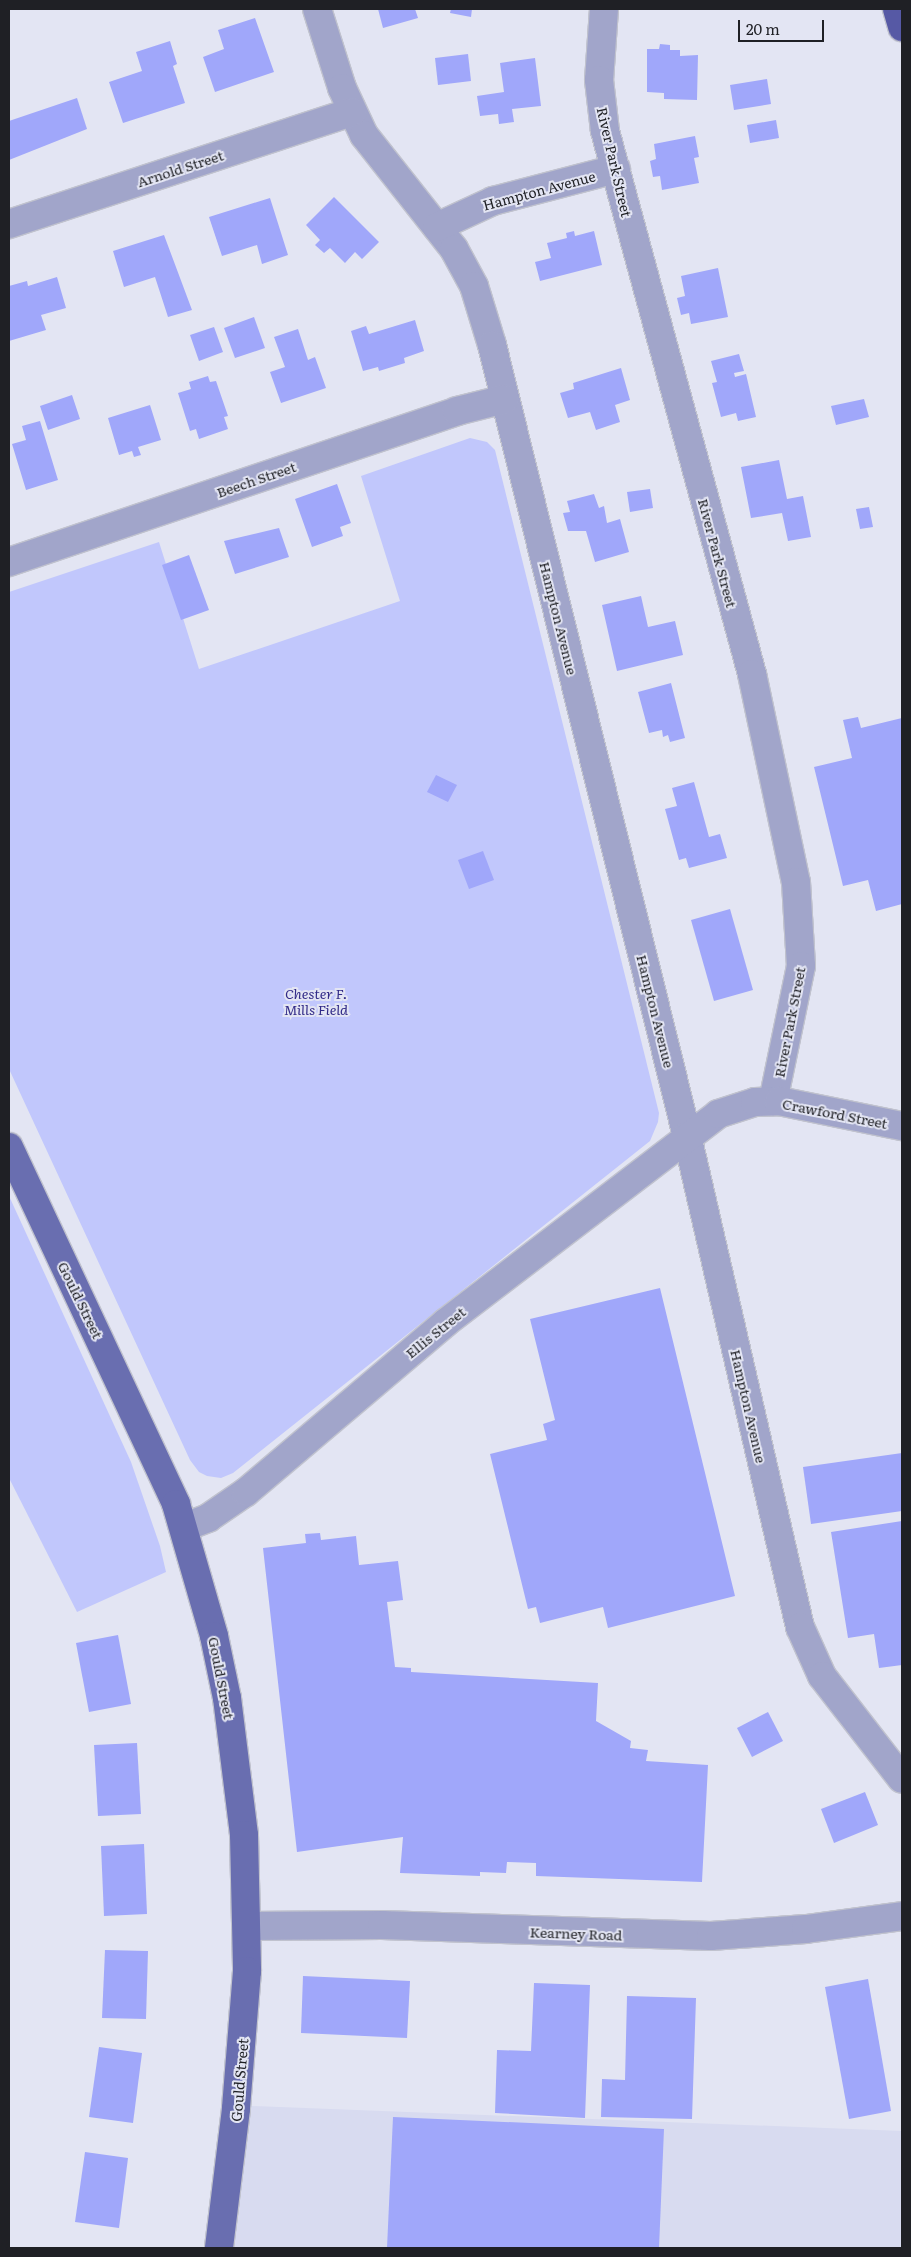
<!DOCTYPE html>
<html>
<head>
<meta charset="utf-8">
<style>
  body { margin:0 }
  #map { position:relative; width:911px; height:2257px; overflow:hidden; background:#e3e5f3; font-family:Literata,serif }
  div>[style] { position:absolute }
  .built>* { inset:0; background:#d8dbf0 }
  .green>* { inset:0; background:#c1c7fc }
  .building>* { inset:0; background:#a0a7fa }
  .roads { filter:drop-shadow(1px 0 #c0c2ce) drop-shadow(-1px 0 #c0c2ce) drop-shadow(0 1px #c0c2ce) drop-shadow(0 -1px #c0c2ce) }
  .minor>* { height:28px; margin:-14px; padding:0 14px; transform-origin:14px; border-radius:14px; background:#a1a5ca }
  .major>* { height:28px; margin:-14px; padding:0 14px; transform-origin:14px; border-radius:14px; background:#696eb0 }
  .highway>* { height:28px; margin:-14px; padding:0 14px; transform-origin:14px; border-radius:14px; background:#5659a5 }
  span { translate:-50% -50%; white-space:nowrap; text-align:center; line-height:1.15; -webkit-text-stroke:4px #e3e5f3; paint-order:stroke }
  .street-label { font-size:14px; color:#1f2025 }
  .park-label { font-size:14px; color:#312a87; font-style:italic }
  .frame { position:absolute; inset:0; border:10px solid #1f2025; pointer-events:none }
  .scale { position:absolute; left:738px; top:20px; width:86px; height:22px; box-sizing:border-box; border:2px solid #1f2025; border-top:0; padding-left:6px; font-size:15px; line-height:18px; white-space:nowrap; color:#1f2025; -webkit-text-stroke:4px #e3e5f3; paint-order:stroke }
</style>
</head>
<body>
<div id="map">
  <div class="built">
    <i style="clip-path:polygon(251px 2106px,902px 2131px,902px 2248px,232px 2248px)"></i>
  </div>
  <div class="green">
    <i style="clip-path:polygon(470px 438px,487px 442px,495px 450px,659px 1113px,658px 1122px,650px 1141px,233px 1473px,221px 1478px,207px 1476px,199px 1472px,190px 1460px,9px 1069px,9px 592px,159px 542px,199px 669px,400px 601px,361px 476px)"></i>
    <i style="clip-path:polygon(9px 1196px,131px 1462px,160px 1546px,166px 1572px,77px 1612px,9px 1478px)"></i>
  </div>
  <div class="building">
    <i style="clip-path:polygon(378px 9px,415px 9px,418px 18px,383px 28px)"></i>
    <i style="clip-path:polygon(451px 9px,472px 9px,471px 17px,450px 13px)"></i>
    <i style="clip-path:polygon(255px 18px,274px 72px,215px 92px,203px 57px,224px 49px,218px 30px)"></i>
    <i style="clip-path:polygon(170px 41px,177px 64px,173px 66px,185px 103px,123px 123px,109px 82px,142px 71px,136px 52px)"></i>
    <i style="clip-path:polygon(660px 44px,670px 45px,670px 50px,680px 50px,680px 56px,698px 55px,697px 100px,664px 99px,664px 93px,647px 92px,647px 49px,659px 49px)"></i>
    <i style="clip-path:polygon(468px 54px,471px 81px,438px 85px,435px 58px)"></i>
    <i style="clip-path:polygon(535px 58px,541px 106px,512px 109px,514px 122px,499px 124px,498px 114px,480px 116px,477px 96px,504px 92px,500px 63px)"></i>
    <i style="clip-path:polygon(767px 79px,771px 104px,734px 110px,730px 85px)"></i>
    <i style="clip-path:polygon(77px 98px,87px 129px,9px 160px,9px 121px)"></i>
    <i style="clip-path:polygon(776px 120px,779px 138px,750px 143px,747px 125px)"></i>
    <i style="clip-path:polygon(695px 136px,699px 157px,694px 158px,699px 183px,662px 190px,660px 176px,653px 177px,650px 161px,656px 159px,654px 144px)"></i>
    <i style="clip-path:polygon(334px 197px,379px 242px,362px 259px,355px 252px,345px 263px,330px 248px,324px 253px,315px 245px,320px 240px,306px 225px)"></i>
    <i style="clip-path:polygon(270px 198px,288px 255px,262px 264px,257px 245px,222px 256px,209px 217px)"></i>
    <i style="clip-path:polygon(574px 231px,575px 236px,594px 231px,602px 265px,540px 281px,535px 262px,551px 258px,547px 243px,567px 238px,566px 233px)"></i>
    <i style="clip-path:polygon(164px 235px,192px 310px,168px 317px,155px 277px,124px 287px,113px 251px)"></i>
    <i style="clip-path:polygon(718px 268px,728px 317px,691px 324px,689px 313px,681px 315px,677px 298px,685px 296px,681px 276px)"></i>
    <i style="clip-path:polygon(57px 277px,66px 308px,41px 315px,46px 330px,9px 341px,9px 286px,27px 281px,28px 286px)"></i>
    <i style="clip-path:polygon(254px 317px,265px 348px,235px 358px,224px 328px)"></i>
    <i style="clip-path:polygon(415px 320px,424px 351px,404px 358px,405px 363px,379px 371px,378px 367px,363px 371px,351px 331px,366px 326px,369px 334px)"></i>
    <i style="clip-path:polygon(214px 327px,223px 352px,199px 361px,190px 335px)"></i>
    <i style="clip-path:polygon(298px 329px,308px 360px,315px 357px,326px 388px,281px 403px,270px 372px,285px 367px,274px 337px)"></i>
    <i style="clip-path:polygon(739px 354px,744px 371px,734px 373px,735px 377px,746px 374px,756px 417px,738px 421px,736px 413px,721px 417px,712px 383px,717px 382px,711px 361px)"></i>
    <i style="clip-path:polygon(621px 368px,630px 400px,615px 405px,620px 422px,596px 430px,590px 412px,568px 418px,560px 393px,574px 389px,573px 383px)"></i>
    <i style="clip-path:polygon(208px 376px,210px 382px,216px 381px,228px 416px,224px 417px,228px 429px,199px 439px,196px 429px,190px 431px,178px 393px,191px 389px,189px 382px)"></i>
    <i style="clip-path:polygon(72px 395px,80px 419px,48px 430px,40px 406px)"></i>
    <i style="clip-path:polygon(864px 399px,869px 417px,836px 425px,831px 406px)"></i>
    <i style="clip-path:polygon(150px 405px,161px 440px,138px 447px,141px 455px,134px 457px,132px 451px,119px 455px,108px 418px)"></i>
    <i style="clip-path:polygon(40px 421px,58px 480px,26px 490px,12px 444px,26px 440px,22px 426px)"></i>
    <i style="clip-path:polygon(779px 460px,787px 499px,803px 496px,811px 537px,788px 541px,782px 513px,751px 518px,741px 467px)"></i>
    <i style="clip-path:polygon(337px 484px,351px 523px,340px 527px,343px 536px,312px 547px,295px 499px)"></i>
    <i style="clip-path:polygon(650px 489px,653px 508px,630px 512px,627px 492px)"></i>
    <i style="clip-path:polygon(594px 494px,599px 508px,604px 506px,607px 523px,620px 519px,629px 552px,595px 562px,586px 531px,568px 531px,563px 513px,570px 512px,567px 501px)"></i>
    <i style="clip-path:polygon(869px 507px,873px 527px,860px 529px,856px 509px)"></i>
    <i style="clip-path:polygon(279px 528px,289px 557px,235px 574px,224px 541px)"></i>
    <i style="clip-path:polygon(189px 555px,209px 610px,181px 620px,162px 565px)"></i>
    <i style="clip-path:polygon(641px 596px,648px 627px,675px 621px,683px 655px,617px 671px,602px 605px)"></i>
    <i style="clip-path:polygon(671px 683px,685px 738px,670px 742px,668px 735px,663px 737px,662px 730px,649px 733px,638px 692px)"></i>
    <i style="clip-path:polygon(858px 717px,861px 728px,902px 718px,902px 904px,876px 911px,868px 880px,843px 886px,814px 767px,852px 758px,843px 720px)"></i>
    <i style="clip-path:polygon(436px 775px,457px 785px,448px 802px,427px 792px)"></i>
    <i style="clip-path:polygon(694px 782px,709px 837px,720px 834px,727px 858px,689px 868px,686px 858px,679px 860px,665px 809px,677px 806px,672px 788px)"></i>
    <i style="clip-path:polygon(483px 851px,494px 880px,469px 889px,458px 860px)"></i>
    <i style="clip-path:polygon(730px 909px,753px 990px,714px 1001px,691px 920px)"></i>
    <i style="clip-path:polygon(660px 1288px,735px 1596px,608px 1628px,603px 1607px,540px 1623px,536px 1607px,528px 1609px,490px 1454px,547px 1440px,543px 1424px,555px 1420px,530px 1319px)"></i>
    <i style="clip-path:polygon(902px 1453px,902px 1511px,811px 1524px,803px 1467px)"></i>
    <i style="clip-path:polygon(902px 1521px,902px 1665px,879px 1668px,874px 1634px,848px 1638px,831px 1532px)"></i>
    <i style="clip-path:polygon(320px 1533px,321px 1540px,356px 1536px,359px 1565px,398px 1561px,403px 1600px,387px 1602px,395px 1667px,411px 1668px,411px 1672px,598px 1683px,596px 1721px,631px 1741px,630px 1748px,648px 1750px,646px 1761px,708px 1765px,702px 1882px,536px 1876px,536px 1863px,507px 1862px,506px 1873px,480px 1872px,480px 1876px,400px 1873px,403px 1837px,297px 1852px,263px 1548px,306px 1543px,305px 1534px)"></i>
    <i style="clip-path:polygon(118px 1635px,131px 1704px,89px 1712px,76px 1643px)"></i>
    <i style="clip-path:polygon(768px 1712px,783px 1741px,752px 1757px,737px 1728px)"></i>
    <i style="clip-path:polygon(137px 1743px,141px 1814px,98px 1816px,94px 1745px)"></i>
    <i style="clip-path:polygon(865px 1792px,878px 1825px,834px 1843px,821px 1809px)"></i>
    <i style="clip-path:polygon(144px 1844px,147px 1914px,104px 1916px,101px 1846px)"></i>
    <i style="clip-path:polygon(105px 1950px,148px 1951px,146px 2019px,102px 2018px)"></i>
    <i style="clip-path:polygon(303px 1976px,410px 1981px,407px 2038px,301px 2033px)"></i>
    <i style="clip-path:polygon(868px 1979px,891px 2111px,849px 2119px,825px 1987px)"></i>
    <i style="clip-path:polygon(534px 1983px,590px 1985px,585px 2118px,495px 2113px,497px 2050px,531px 2051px)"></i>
    <i style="clip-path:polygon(627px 1996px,696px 1998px,692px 2119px,601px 2117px,602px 2079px,625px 2080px)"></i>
    <i style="clip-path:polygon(99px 2047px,142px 2053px,133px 2123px,89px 2117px)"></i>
    <i style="clip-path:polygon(393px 2117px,664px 2129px,659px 2248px,387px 2248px)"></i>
    <i style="clip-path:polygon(85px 2152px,128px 2158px,119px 2228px,75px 2222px)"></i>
  </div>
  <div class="roads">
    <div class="minor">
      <i style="left:317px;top:9px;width:83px;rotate:72.4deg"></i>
      <i style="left:342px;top:88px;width:52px;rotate:64.9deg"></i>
      <i style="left:364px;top:135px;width:145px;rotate:51.7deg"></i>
      <i style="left:454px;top:249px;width:42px;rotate:61.6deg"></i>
      <i style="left:474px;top:286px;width:62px;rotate:73deg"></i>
      <i style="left:492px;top:345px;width:815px;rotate:76.15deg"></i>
      <i style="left:687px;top:1136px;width:504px;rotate:77.04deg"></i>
      <i style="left:800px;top:1627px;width:54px;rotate:65.8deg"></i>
      <i style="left:822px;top:1676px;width:130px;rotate:52.2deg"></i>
      <i style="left:604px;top:9px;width:71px;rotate:94deg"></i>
      <i style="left:599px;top:80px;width:51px;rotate:83.3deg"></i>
      <i style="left:605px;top:131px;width:563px;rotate:74.85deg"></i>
      <i style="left:752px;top:674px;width:213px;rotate:78.1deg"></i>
      <i style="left:796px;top:882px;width:84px;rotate:86.6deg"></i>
      <i style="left:801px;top:966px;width:138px;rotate:101.7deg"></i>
      <i style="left:9px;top:224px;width:361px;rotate:-18.1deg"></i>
      <i style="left:437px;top:227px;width:62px;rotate:-24.9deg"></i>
      <i style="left:493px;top:201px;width:127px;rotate:-14.6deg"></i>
      <i style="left:9px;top:562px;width:473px;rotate:-18.6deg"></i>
      <i style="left:457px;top:411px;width:49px;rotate:-14deg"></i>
      <i style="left:185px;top:1527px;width:25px;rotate:-21deg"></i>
      <i style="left:208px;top:1518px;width:46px;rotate:-34.4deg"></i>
      <i style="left:246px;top:1492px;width:261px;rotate:-40.3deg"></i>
      <i style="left:445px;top:1323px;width:344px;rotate:-37.4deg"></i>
      <i style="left:718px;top:1114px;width:39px;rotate:-18deg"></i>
      <i style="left:755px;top:1102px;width:24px;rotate:-2deg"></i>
      <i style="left:779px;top:1101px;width:126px;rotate:11.5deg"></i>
      <i style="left:248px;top:1926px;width:134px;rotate:-0.4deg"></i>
      <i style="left:382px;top:1925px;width:329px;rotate:1.9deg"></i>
      <i style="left:711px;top:1936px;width:95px;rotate:-4.2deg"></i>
      <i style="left:806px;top:1929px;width:97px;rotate:-7.7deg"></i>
    </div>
    <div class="major">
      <i style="left:9px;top:1147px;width:394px;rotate:64.9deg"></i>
      <i style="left:176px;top:1504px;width:137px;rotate:73.9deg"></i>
      <i style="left:214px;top:1636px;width:63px;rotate:78.2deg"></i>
      <i style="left:227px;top:1698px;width:138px;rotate:82.9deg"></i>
      <i style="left:244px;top:1835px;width:136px;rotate:88.7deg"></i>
      <i style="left:247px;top:1971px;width:138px;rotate:94.6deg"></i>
      <i style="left:236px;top:2109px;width:140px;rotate:97deg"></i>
    </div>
    <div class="highway">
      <i style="left:897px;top:9px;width:19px;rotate:74deg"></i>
    </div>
  </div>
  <div class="street-label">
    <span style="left:615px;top:162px;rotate:77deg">River Park Street</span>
    <span style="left:180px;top:168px;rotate:-18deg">Arnold Street</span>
    <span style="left:539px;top:190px;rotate:-15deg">Hampton Avenue</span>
    <span style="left:256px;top:479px;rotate:-19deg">Beech Street</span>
    <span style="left:718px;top:553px;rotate:75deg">River Park Street</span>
    <span style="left:559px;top:618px;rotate:76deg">Hampton Avenue</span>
    <span style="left:656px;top:1011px;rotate:76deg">Hampton Avenue</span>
    <span style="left:789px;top:1022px;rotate:-79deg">River Park Street</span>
    <span style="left:835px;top:1113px;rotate:11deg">Crawford Street</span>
    <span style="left:81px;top:1300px;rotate:64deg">Gould Street</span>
    <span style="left:435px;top:1332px;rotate:-39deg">Ellis Street</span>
    <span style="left:749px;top:1406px;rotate:77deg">Hampton Avenue</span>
    <span style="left:222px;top:1678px;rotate:79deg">Gould Street</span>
    <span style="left:576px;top:1933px;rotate:2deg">Kearney Road</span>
    <span style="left:239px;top:2080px;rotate:-85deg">Gould Street</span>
  </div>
  <div class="park-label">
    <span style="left:316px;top:1001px">Chester F.<br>Mills Field</span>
  </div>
  <div class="frame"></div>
  <div class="scale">20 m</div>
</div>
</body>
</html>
